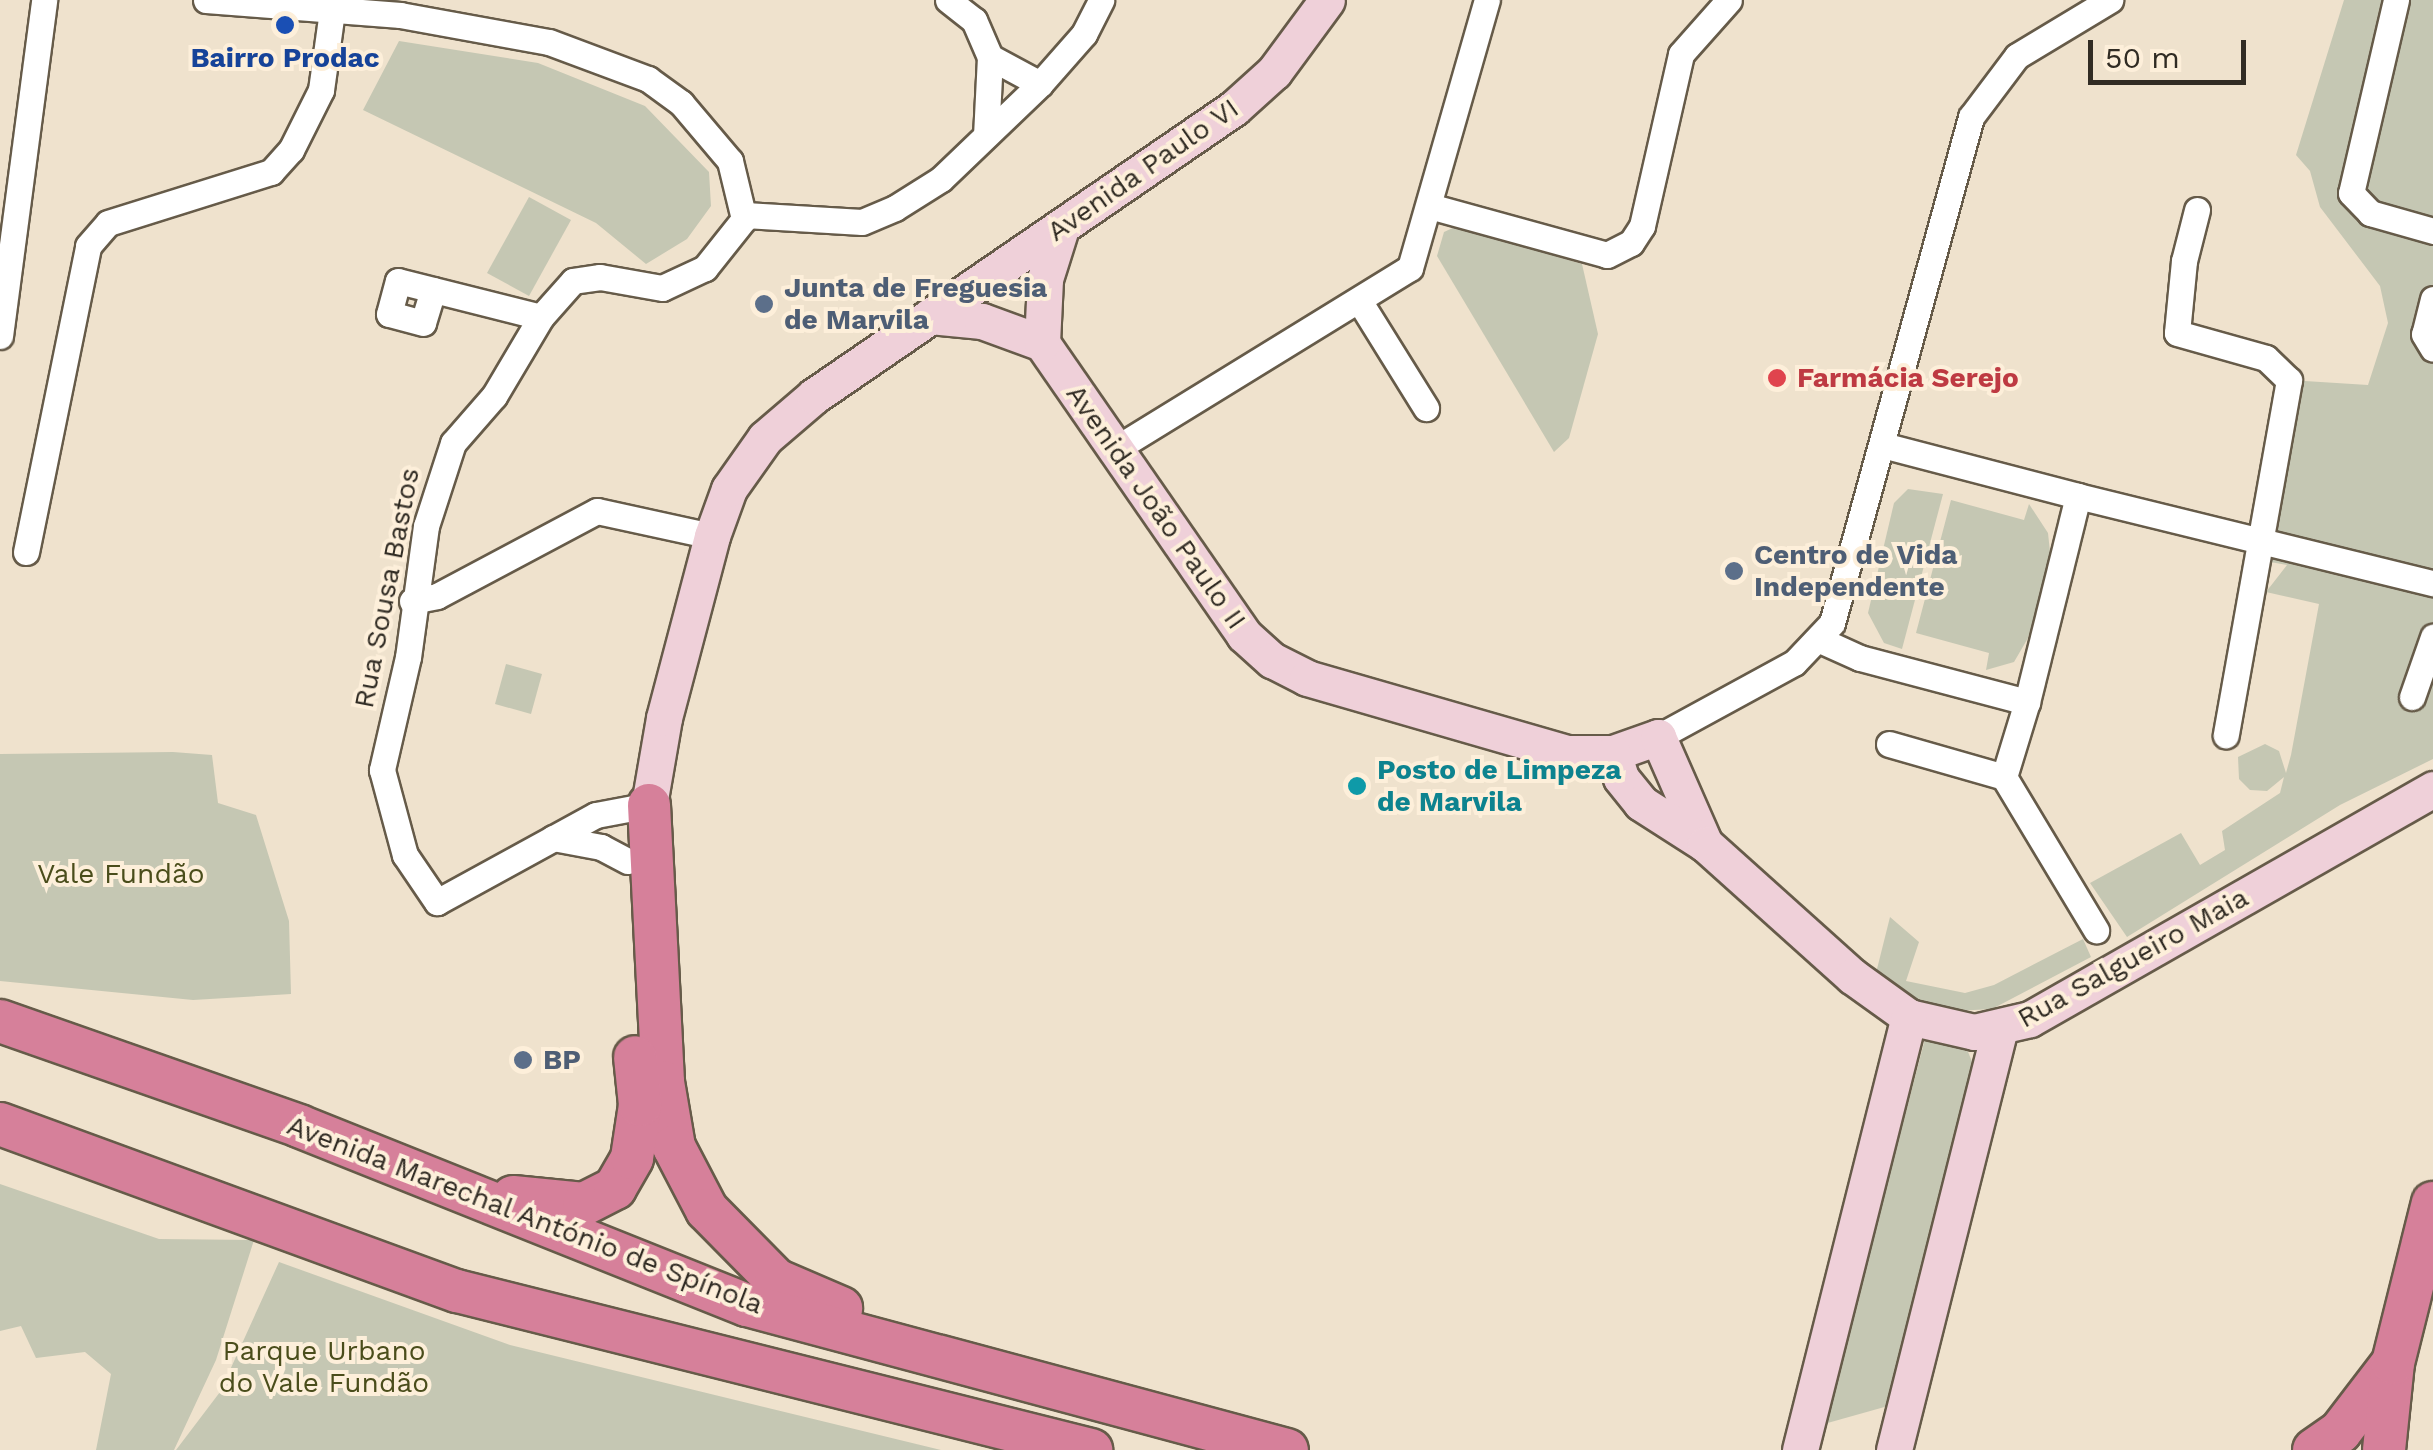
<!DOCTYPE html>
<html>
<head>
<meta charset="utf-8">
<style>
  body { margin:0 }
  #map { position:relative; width:2433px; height:1450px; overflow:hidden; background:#efe2cd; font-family:"Work Sans",sans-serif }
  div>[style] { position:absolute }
  .green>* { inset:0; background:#c5c7b3 }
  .roads { filter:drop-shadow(2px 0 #665b49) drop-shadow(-2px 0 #665b49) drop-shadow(0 2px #665b49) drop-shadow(0 -2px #665b49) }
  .minor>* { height:25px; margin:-12.5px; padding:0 12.5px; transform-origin:12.5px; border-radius:12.5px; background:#fff }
  .secondary>* { height:35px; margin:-17.5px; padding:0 17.5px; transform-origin:17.5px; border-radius:17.5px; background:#efd0d9 }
  .trunk>* { height:42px; margin:-21px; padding:0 21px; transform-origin:21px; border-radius:21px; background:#d6809a }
  .dots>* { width:28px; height:28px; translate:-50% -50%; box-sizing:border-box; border:5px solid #fdefda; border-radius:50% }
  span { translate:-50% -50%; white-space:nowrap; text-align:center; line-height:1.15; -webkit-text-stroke:8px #fdefda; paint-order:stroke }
  .transit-label { font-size:28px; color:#164399; font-weight:700 }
  .street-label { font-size:28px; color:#312c24 }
  .service-label { font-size:28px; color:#4e5e75; font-weight:700 }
  .left { translate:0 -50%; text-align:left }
  .health-label { font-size:28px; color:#be3a42; font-weight:700 }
  .culture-label { font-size:28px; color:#0d838f; font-weight:700 }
  .park-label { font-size:28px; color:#4a4d1b }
  .scale { position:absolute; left:2088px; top:40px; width:158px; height:45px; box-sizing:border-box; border:5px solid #312c24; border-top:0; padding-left:12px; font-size:30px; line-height:35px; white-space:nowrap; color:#312c24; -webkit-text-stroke:8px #fdefda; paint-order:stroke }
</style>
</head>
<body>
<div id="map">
  <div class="green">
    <i style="clip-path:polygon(2344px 0,2433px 0,2433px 759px,2340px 805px,2127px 937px,2090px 883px,2181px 833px,2200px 865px,2225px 850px,2222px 831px,2280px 793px,2284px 777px,2267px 791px,2250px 790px,2239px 779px,2238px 757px,2265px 744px,2279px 751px,2286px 773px,2291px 755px,2319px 604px,2266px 592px,2287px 565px,2259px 560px,2289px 380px,2368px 385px,2388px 323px,2380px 286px,2320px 207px,2310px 171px,2296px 155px)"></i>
    <i style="clip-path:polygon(399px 41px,538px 63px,645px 106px,709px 172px,711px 206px,687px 239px,646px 264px,596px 223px,363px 110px)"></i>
    <i style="clip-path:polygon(529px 197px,571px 220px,529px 296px,487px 273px)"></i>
    <i style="clip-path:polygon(1457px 226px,1582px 264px,1598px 334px,1569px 438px,1554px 452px,1437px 256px,1444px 232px)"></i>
    <i style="clip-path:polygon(1908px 489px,1943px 494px,1902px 649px,1884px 643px,1868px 613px,1894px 503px)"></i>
    <i style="clip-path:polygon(1951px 500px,2024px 520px,2029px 504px,2048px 533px,2051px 561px,2028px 638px,2014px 662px,1986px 670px,1989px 653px,1916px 633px)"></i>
    <i style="clip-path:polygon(506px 664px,542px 674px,531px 714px,495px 704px)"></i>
    <i style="clip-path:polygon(173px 752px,212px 755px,218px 803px,256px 815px,289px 921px,291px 994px,193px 1000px,0 981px,0 754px)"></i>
    <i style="clip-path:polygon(1890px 917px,1919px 942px,1906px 981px,1965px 993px,1994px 985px,2083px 939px,2091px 957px,1992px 1009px,1937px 1012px,1874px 981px)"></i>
    <i style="clip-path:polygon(1925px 1039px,1966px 1047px,1973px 1064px,1888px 1406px,1824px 1424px)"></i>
    <i style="clip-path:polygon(0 1184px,159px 1239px,254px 1240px,216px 1360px,174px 1450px,96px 1450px,111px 1374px,85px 1352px,36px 1358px,21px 1326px,0 1331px)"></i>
    <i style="clip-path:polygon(279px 1262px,510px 1345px,941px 1450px,176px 1450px,220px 1392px)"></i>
  </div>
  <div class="roads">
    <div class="minor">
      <i style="left:206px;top:0;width:195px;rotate:4.4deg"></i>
      <i style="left:400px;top:15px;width:151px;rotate:10.3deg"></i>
      <i style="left:549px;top:42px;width:106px;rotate:20.5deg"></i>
      <i style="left:648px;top:79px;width:41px;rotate:36deg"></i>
      <i style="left:681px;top:103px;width:76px;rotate:49.8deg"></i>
      <i style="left:730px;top:161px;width:60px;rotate:76.4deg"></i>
      <i style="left:744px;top:219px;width:63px;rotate:128.5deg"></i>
      <i style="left:705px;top:268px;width:47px;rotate:155.1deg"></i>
      <i style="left:662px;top:288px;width:63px;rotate:-169.9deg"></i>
      <i style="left:600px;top:277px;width:27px;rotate:172deg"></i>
      <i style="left:573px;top:281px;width:48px;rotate:131.6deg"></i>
      <i style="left:541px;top:317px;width:92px;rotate:120.7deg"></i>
      <i style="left:494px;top:396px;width:62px;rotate:131.1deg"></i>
      <i style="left:453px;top:443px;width:87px;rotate:108deg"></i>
      <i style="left:426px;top:526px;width:132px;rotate:97.8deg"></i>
      <i style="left:408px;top:657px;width:116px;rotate:103deg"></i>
      <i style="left:382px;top:770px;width:88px;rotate:74.9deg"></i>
      <i style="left:405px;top:855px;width:57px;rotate:55.8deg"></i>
      <i style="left:437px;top:902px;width:181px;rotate:-28.7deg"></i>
      <i style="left:596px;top:815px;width:54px;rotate:-10.7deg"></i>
      <i style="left:948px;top:0;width:33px;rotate:38deg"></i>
      <i style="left:974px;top:20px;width:40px;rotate:66.6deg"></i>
      <i style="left:990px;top:57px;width:78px;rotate:92.9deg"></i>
      <i style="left:2396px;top:0;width:198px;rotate:103.1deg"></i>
      <i style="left:2351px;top:193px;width:28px;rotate:46deg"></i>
      <i style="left:2370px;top:213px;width:66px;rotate:15.9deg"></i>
      <i style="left:990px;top:57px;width:57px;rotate:28.4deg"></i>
      <i style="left:1433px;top:207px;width:180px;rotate:15.4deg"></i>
      <i style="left:1607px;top:255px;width:27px;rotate:-27deg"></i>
      <i style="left:1631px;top:243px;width:20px;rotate:-57deg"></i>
      <i style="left:1642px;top:226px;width:176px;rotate:-77.2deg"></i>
      <i style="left:1681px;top:54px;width:72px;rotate:-48.4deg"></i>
      <i style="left:2197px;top:210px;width:53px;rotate:104.3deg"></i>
      <i style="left:2184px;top:261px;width:72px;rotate:95.6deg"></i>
      <i style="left:2177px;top:333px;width:92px;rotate:15.7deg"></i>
      <i style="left:2266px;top:358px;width:32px;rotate:44deg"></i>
      <i style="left:2289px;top:380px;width:361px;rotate:100.1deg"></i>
      <i style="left:745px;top:215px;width:117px;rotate:3.4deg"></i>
      <i style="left:862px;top:222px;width:36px;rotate:-23deg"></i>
      <i style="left:895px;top:208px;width:54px;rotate:-32.2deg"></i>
      <i style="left:941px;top:179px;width:137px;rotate:-43.8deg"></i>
      <i style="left:1040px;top:84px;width:67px;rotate:-48.7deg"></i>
      <i style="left:1084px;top:34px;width:38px;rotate:-63deg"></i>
      <i style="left:433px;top:290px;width:34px;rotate:107deg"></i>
      <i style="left:423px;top:323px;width:35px;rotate:-165deg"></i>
      <i style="left:389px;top:314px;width:34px;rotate:-75deg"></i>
      <i style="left:398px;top:281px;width:147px;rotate:14.1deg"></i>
      <i style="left:2433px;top:299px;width:36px;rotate:104deg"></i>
      <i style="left:2424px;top:334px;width:17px;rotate:59deg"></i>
      <i style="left:1360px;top:302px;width:125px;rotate:58.1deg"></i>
      <i style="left:0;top:336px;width:339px;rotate:-82.5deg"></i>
      <i style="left:1117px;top:448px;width:344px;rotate:-31.6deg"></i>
      <i style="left:1410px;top:268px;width:279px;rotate:-74deg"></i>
      <i style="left:2078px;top:496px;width:366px;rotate:13.8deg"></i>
      <i style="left:26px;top:552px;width:312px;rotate:-78.5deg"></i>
      <i style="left:88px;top:246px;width:30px;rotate:-49deg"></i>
      <i style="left:108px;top:223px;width:171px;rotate:-17.4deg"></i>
      <i style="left:271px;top:172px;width:30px;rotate:-48deg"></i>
      <i style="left:291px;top:150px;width:67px;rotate:-63.4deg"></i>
      <i style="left:321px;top:90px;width:80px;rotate:-82.1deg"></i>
      <i style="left:412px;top:601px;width:25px;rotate:-11deg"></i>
      <i style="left:437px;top:596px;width:181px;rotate:-28deg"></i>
      <i style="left:597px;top:511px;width:118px;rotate:12.3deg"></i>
      <i style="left:1820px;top:640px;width:44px;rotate:24.2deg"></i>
      <i style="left:1860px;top:658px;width:173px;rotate:14.8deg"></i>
      <i style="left:2027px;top:702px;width:212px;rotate:-76.1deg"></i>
      <i style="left:2078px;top:496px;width:203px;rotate:-165.4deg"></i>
      <i style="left:2412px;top:697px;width:64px;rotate:-70.7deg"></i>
      <i style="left:1658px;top:737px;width:155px;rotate:-28.6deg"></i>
      <i style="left:1794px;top:663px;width:55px;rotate:-46.5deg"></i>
      <i style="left:1832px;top:623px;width:525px;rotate:-74.64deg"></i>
      <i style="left:1971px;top:117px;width:76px;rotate:-53deg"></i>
      <i style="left:2017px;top:56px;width:109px;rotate:-31.1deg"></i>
      <i style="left:1889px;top:744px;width:120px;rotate:16deg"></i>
      <i style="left:2004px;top:777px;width:179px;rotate:59deg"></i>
      <i style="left:2004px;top:777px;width:78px;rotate:-73deg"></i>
      <i style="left:553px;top:838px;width:49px;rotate:10.6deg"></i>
      <i style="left:601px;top:847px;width:30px;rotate:28deg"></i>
    </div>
    <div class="secondary">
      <i style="left:930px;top:316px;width:52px;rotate:5.5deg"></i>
      <i style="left:982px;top:321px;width:64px;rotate:20.1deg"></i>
      <i style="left:1042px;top:343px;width:355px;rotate:55.3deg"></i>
      <i style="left:1244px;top:635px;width:38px;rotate:42deg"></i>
      <i style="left:1272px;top:660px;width:39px;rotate:27deg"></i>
      <i style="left:1307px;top:678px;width:270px;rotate:16.1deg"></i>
      <i style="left:1566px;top:753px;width:47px"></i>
      <i style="left:1613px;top:753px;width:48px;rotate:-19.6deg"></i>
      <i style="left:1658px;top:737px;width:117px;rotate:66.3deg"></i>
      <i style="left:1042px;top:343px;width:64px;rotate:-87.3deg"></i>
      <i style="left:1045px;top:279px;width:53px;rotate:-72.6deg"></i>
      <i style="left:1613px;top:753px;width:26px;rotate:72deg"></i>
      <i style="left:1621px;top:778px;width:32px;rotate:51deg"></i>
      <i style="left:1641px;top:803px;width:76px;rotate:32.6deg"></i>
      <i style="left:1705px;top:844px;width:198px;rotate:41.9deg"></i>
      <i style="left:1852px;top:976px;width:70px;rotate:35.7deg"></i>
      <i style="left:1909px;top:1017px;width:67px;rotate:13deg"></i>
      <i style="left:1974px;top:1032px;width:57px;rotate:-13.1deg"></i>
      <i style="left:2030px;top:1019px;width:464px;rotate:-29.7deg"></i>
      <i style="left:649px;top:805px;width:88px;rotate:-80.2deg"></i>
      <i style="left:664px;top:718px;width:188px;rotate:-75.2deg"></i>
      <i style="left:712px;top:536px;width:50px;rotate:-70.1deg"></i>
      <i style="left:729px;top:489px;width:62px;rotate:-54.8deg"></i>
      <i style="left:765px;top:438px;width:65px;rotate:-40.6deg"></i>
      <i style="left:814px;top:396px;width:509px;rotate:-34.44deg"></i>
      <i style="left:1234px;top:108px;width:54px;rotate:-42deg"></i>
      <i style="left:1274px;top:72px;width:89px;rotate:-53.6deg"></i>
      <i style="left:1800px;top:1450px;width:447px;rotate:-75.9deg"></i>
      <i style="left:1894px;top:1450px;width:434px;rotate:-75.9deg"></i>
    </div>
    <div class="trunk">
      <i style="left:649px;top:805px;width:277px;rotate:87.1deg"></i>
      <i style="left:663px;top:1082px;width:66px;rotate:80.4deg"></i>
      <i style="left:674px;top:1147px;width:71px;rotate:62.4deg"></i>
      <i style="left:707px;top:1210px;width:98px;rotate:45.4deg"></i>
      <i style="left:776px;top:1280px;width:71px;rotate:23.3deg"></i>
      <i style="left:0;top:1021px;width:317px;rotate:19.3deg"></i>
      <i style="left:299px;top:1126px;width:482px;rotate:21.8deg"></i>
      <i style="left:747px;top:1305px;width:559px;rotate:15.03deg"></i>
      <i style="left:0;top:1124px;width:487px;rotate:20.1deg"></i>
      <i style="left:457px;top:1291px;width:654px;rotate:14.08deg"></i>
      <i style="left:513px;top:1197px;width:71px;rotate:5.6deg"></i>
      <i style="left:584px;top:1204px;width:35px;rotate:-27deg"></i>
      <i style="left:615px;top:1188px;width:34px;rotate:-60deg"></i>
      <i style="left:632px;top:1158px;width:54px;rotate:-81.4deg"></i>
      <i style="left:640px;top:1105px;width:48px;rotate:-95.9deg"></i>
      <i style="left:2314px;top:1450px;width:32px;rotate:-35deg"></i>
      <i style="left:2340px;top:1432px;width:86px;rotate:-52.6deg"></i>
      <i style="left:2384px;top:1450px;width:87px;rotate:-84.1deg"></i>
      <i style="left:2393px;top:1363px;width:165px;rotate:-76deg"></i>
    </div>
  </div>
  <div class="dots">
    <i style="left:285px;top:25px;background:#1a4fb4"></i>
    <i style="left:764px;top:304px;background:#5c6f8a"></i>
    <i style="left:1777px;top:378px;background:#e0444e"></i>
    <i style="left:1734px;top:571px;background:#5c6f8a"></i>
    <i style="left:1357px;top:786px;background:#0f9aa8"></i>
    <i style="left:523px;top:1060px;background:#5c6f8a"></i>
  </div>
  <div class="transit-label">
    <span style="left:285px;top:58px">Bairro Prodac</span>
  </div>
  <div class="street-label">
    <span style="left:1143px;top:170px;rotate:-35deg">Avenida Paulo VI</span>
    <span style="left:1156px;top:507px;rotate:55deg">Avenida João Paulo II</span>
    <span style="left:387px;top:588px;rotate:-79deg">Rua Sousa Bastos</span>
    <span style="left:2133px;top:958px;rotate:-29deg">Rua Salgueiro Maia</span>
    <span style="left:525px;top:1215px;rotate:21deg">Avenida Marechal António de Spínola</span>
  </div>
  <div class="service-label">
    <span class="left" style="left:784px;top:304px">Junta de Freguesia<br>de Marvila</span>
    <span class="left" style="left:1754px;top:571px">Centro de Vida<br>Independente</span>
    <span class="left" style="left:543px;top:1060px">BP</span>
  </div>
  <div class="health-label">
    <span class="left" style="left:1797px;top:378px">Farmácia Serejo</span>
  </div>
  <div class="culture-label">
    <span class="left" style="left:1377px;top:786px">Posto de Limpeza<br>de Marvila</span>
  </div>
  <div class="park-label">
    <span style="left:121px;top:874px">Vale Fundão</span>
    <span style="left:324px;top:1367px">Parque Urbano<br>do Vale Fundão</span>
  </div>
  <div class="scale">50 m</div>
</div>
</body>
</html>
